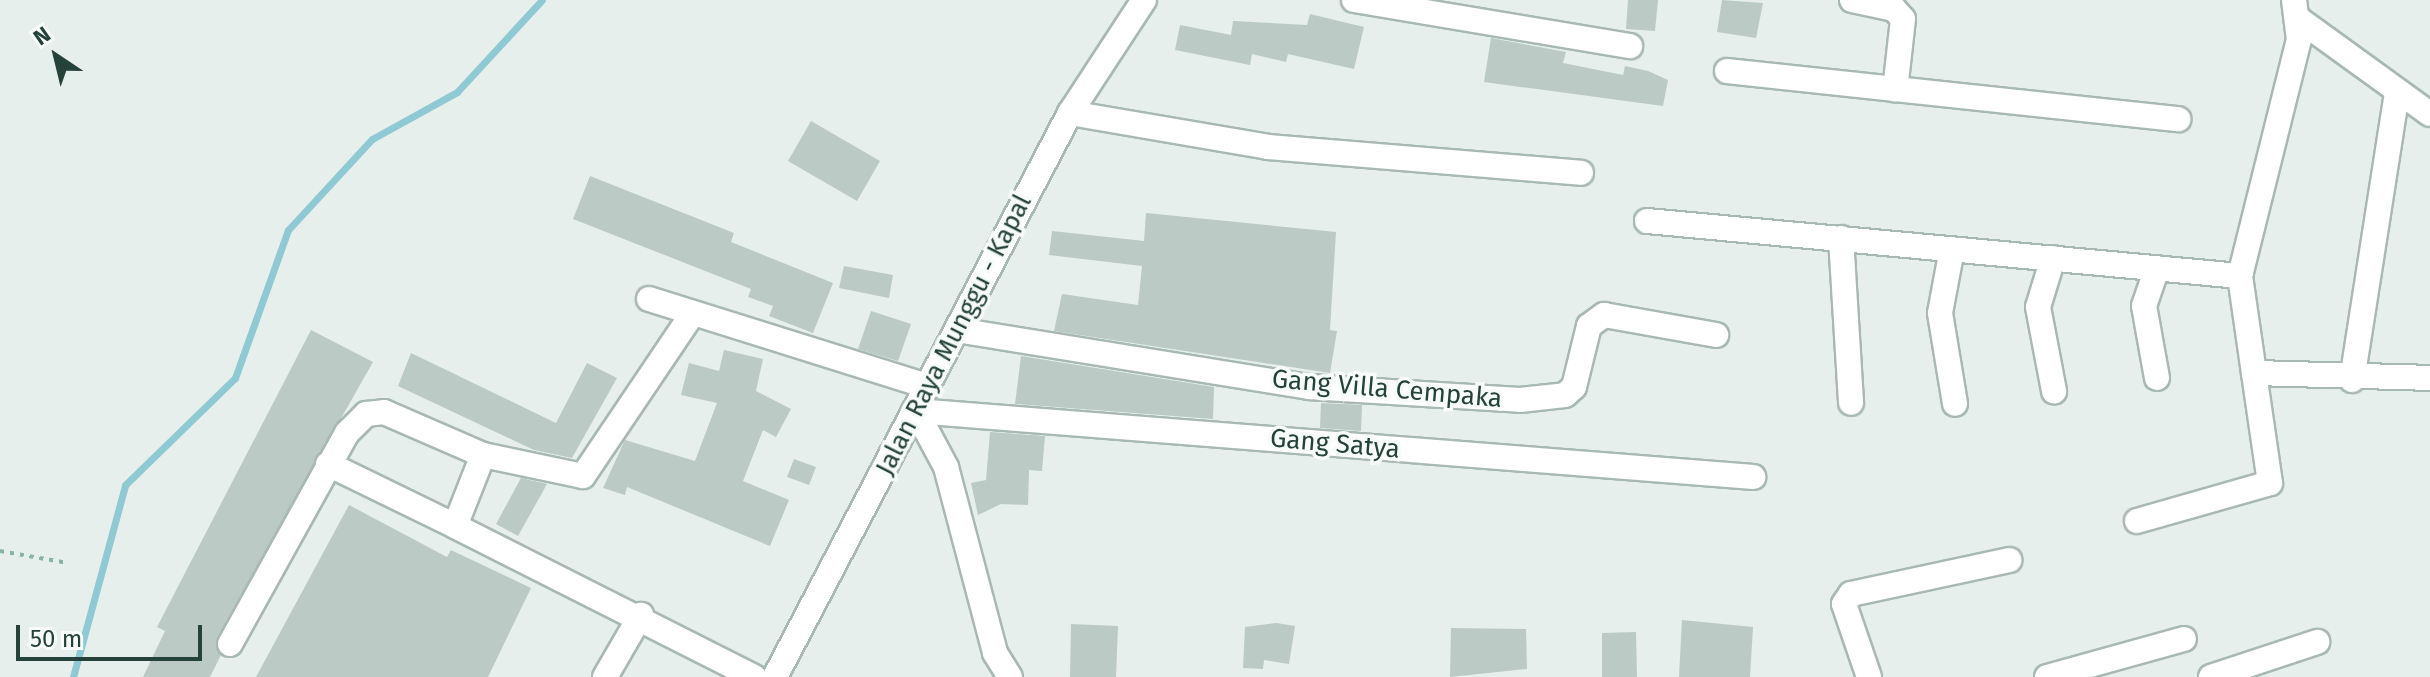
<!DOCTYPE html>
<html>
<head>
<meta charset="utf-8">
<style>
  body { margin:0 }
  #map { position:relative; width:2430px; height:677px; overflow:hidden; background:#e6efeb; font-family:"Fira Sans",sans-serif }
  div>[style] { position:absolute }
  .stream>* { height:7px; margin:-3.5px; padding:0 3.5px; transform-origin:3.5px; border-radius:3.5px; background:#8ec9d4 }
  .building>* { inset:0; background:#bbcac4 }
  .path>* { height:4px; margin-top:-2px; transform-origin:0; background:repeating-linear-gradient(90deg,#86b3a5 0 4px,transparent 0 10px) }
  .roads { filter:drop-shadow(2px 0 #a8b8b2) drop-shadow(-2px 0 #a8b8b2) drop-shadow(0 2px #a8b8b2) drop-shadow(0 -2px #a8b8b2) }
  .minor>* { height:24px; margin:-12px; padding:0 12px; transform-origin:12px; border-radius:12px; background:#fff }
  span { translate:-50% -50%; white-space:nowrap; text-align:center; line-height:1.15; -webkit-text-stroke:7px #f7fbf9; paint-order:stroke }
  .street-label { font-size:26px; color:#24423a }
  .north { position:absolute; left:16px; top:16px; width:80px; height:80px; -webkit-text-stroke:6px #f7fbf9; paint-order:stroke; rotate:325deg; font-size:22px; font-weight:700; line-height:32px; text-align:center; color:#24423a }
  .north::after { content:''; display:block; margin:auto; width:28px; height:36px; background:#24423a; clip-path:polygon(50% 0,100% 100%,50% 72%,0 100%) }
  .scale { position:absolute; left:16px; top:625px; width:186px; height:36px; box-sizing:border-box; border:4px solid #24423a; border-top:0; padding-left:10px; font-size:24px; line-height:28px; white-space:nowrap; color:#24423a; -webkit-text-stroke:6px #f7fbf9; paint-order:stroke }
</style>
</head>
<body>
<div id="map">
  <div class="stream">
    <i style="left:73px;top:677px;width:199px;rotate:-74.8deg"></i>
    <i style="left:125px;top:485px;width:153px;rotate:-44.2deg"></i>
    <i style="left:235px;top:378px;width:157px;rotate:-70.3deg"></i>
    <i style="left:288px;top:230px;width:124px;rotate:-47.3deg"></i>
    <i style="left:372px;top:139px;width:97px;rotate:-28.9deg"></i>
    <i style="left:457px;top:92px;width:125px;rotate:-47.3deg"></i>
  </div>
  <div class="building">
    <i style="clip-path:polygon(1628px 0,1658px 0,1655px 31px,1626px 29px)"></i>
    <i style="clip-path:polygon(1722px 0,1763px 3px,1756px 38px,1717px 32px)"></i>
    <i style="clip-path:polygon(1310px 14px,1364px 27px,1354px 69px,1288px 54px,1286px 62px,1252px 54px,1250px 65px,1175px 50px,1180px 25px,1231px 35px,1233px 21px,1307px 25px)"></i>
    <i style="clip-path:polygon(1491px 38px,1566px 52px,1563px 63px,1623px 75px,1625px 66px,1648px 71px,1668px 80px,1663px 106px,1484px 82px)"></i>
    <i style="clip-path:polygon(811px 121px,880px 161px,857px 201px,788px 161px)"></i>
    <i style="clip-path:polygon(590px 176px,734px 233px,731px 242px,833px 283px,813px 333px,769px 316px,773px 306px,748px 297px,751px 289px,573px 219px)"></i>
    <i style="clip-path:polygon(1146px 213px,1336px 232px,1330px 330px,1337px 331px,1330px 373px,1054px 331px,1062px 294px,1138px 305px,1142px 266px,1049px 255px,1052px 231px,1144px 241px)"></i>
    <i style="clip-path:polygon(844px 266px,893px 275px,889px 298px,839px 288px)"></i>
    <i style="clip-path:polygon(871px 311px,911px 324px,898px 361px,858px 349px)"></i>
    <i style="clip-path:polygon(311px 330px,373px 362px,217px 637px,221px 655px,210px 677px,143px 677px,165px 631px,157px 627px)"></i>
    <i style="clip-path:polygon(724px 350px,763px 359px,756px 391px,791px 409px,776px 437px,763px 430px,743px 481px,789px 500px,770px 546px,627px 487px,625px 495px,603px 488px,625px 440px,695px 461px,717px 403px,681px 395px,689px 363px,719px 371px)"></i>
    <i style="clip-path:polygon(411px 353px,556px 423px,587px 363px,617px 378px,572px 458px,534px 450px,398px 386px)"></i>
    <i style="clip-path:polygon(1021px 356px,1214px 387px,1213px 419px,1015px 404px)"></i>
    <i style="clip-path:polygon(1321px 403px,1362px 405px,1361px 431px,1320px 428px)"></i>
    <i style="clip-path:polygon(990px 432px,1045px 436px,1042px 471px,1029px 470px,1028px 505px,1001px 504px,978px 515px,971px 483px,986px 480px)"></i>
    <i style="clip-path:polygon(794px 459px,816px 467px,809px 485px,787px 477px)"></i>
    <i style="clip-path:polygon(521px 478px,547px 484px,518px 536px,496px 524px)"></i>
    <i style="clip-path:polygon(349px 505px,447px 557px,451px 550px,531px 588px,488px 677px,256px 677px)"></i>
    <i style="clip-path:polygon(1682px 620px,1753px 627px,1750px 677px,1679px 677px)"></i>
    <i style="clip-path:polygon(1276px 623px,1295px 626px,1289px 664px,1264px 660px,1263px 669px,1243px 668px,1245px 627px)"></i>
    <i style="clip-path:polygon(1071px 624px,1118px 626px,1116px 677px,1070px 677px)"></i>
    <i style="clip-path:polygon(1451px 628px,1526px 629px,1527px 669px,1450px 677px)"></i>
    <i style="clip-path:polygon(1636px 632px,1637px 677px,1602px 677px,1602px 633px)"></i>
  </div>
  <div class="path">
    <i style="left:0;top:551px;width:69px;rotate:10deg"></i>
  </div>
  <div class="roads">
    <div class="minor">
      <i style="left:1354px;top:0;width:280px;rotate:9.5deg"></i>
      <i style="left:1852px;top:0;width:43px;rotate:12.1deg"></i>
      <i style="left:1894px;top:9px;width:13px;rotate:48deg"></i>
      <i style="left:1903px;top:19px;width:71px;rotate:96.4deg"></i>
      <i style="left:2300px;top:20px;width:160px;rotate:35.9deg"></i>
      <i style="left:1727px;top:71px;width:454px;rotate:6.1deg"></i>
      <i style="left:1070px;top:113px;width:201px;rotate:9.7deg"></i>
      <i style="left:1268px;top:147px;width:314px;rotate:4.7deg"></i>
      <i style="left:1647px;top:221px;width:596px;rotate:5.3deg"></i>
      <i style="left:2240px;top:276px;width:243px;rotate:-76deg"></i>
      <i style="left:2299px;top:40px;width:40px;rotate:-97.1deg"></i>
      <i style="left:1841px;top:238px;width:165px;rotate:86.5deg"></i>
      <i style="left:1952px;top:249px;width:65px;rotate:100.6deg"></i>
      <i style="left:1940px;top:313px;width:92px;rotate:80.6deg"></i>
      <i style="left:2053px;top:258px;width:51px;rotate:107deg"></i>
      <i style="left:2038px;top:307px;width:86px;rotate:79.2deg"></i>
      <i style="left:2240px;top:276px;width:98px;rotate:81.8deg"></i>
      <i style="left:2254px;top:373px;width:176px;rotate:1.6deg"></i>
      <i style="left:649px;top:299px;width:290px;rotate:17.4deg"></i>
      <i style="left:957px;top:330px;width:357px;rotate:9.2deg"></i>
      <i style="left:1309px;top:387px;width:211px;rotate:3.5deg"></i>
      <i style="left:1520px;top:400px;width:45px;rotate:-6.3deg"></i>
      <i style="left:1565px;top:395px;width:12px;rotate:-42deg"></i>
      <i style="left:1574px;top:387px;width:63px;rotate:-76.2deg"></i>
      <i style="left:1589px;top:326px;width:19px;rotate:-36deg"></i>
      <i style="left:1604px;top:315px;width:114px;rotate:10.1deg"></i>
      <i style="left:2157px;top:378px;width:73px;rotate:-100.2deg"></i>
      <i style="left:2144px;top:306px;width:40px;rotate:-71.1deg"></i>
      <i style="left:2352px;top:380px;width:290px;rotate:-81.1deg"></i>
      <i style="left:916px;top:411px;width:840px;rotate:4.51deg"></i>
      <i style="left:916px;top:411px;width:64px;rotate:61.8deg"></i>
      <i style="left:946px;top:467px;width:192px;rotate:75.2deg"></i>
      <i style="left:995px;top:653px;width:28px;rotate:58deg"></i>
      <i style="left:483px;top:455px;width:102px;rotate:11.9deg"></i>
      <i style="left:583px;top:476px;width:193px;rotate:-56deg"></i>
      <i style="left:328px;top:464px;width:141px;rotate:26deg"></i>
      <i style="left:2137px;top:521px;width:138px;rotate:-15.9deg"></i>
      <i style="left:2270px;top:483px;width:111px;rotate:-98.3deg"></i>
      <i style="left:230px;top:644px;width:241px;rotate:-61deg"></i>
      <i style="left:347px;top:433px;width:27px;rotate:-45deg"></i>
      <i style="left:366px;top:414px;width:18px;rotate:-6deg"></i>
      <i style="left:384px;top:412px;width:108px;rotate:23.5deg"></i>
      <i style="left:483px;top:455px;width:76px;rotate:111.5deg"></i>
      <i style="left:455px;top:526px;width:335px;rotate:26.8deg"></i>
      <i style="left:605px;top:677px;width:72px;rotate:-59.9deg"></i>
      <i style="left:775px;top:677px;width:636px;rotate:-62.39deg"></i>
      <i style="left:1070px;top:113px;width:135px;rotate:-56.8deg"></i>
      <i style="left:1869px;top:677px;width:77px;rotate:-108.9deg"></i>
      <i style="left:1844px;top:604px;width:12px;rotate:-55deg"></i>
      <i style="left:1851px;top:594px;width:162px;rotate:-12.1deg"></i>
      <i style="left:2047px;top:677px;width:142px;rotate:-15.5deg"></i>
      <i style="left:2211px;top:677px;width:112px;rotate:-18.3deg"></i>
    </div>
  </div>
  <div class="street-label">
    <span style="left:954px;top:335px;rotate:-63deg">Jalan Raya Munggu - Kapal</span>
    <span style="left:1387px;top:389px;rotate:5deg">Gang Villa Cempaka</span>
    <span style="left:1335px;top:444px;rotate:5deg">Gang Satya</span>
  </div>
  <div class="north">N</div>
  <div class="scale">50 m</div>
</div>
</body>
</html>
